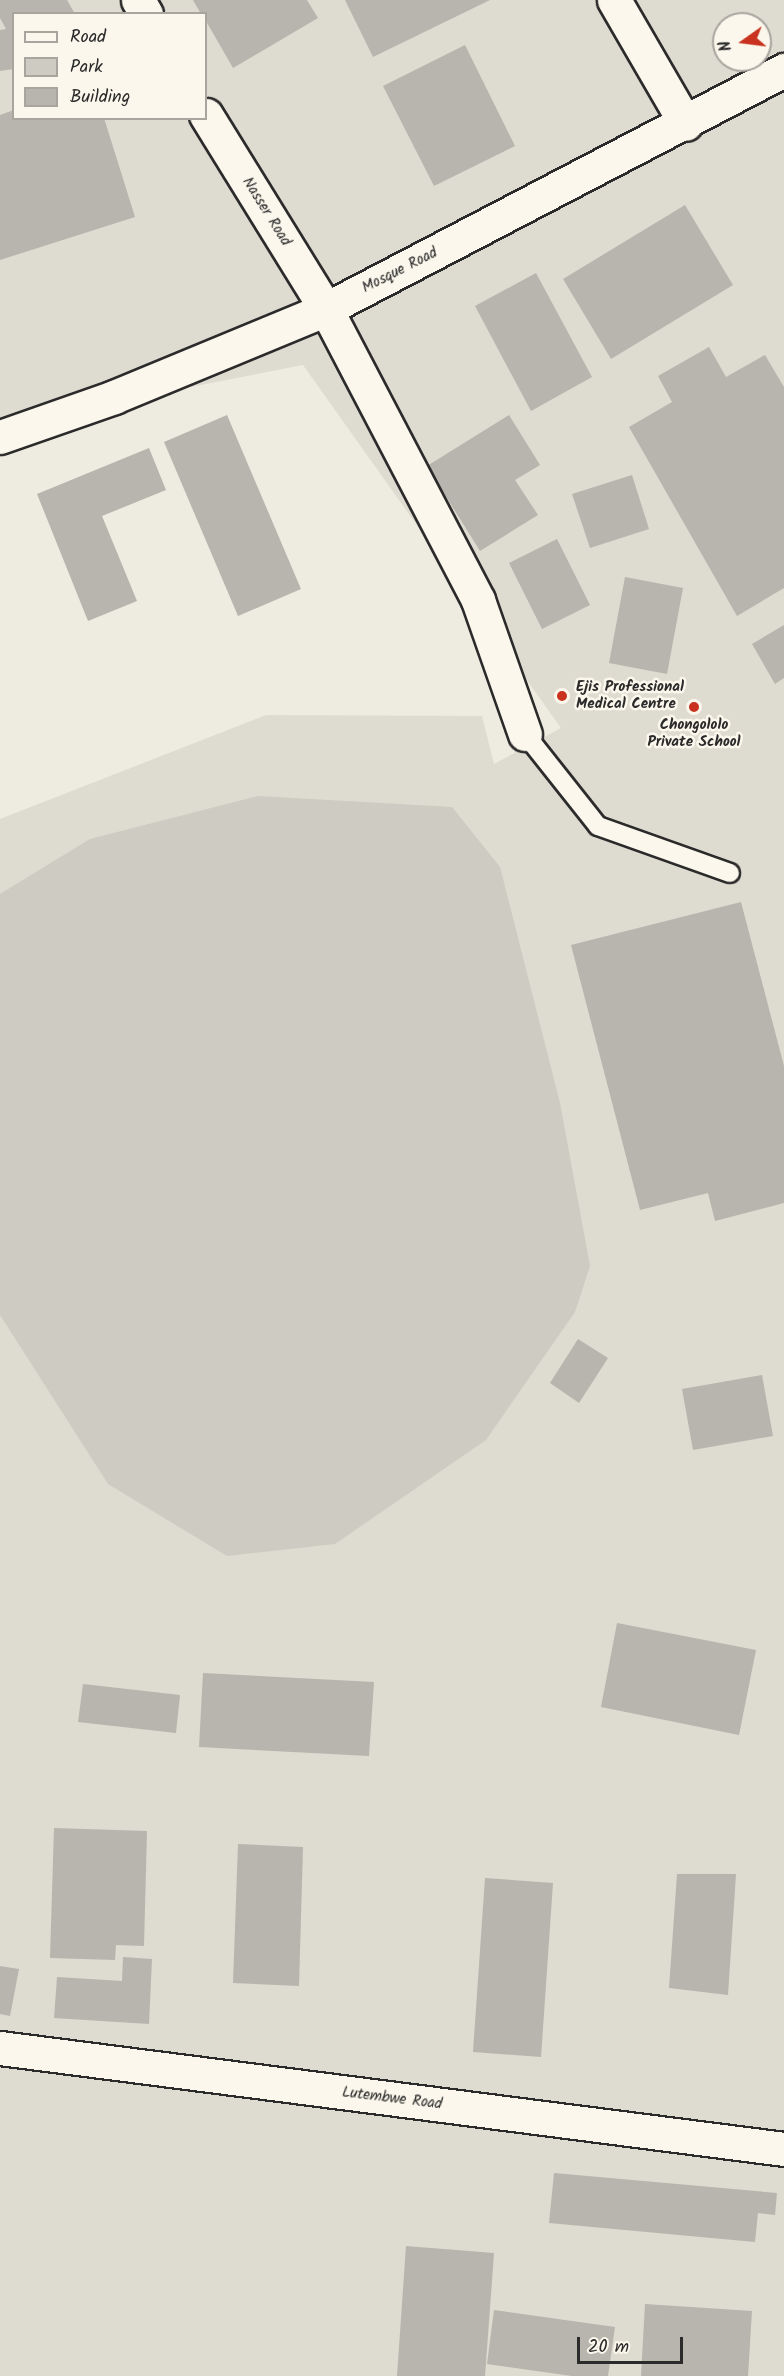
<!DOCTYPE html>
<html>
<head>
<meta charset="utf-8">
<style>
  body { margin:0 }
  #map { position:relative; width:784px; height:2376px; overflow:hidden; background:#eeebe0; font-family:Kalam,sans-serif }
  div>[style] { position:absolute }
  .built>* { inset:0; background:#dedbd1 }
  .green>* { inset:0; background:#cecbc2 }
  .building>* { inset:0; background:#b8b5ae }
  .roads { filter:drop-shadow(2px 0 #2b2b2b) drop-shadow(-2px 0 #2b2b2b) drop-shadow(0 2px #2b2b2b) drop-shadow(0 -2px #2b2b2b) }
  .service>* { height:18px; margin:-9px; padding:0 9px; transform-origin:9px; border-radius:9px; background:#fbf7ec }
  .minor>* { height:33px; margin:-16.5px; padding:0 16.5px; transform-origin:16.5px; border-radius:16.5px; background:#fbf7ec }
  .tertiary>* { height:33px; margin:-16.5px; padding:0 16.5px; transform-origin:16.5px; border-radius:16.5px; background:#fbf7ec }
  .dots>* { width:16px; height:16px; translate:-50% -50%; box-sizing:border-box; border:3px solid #fbf7ec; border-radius:50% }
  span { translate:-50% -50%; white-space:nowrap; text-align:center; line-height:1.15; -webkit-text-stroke:5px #fbf7ec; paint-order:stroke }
  .street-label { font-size:15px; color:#2b2b2b }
  .poi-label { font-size:15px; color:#2b2b2b; font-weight:700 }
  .left { translate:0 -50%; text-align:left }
  .legend { position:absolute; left:12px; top:12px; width:195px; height:108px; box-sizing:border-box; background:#fbf7ec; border:2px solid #a8a59f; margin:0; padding:8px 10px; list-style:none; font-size:18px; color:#2b2b2b }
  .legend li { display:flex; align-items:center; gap:12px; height:30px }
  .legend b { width:30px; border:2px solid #a8a59f }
  .north { position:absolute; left:712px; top:12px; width:60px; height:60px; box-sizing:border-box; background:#fbf7ec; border:2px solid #a8a59f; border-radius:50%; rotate:256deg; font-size:16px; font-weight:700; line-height:24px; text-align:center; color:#2b2b2b }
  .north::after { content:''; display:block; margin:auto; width:21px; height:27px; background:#c8321e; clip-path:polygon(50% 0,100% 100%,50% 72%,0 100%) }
  .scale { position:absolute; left:577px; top:2337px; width:106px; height:27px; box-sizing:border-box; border:3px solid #2b2b2b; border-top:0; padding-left:8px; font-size:18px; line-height:21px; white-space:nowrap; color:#2b2b2b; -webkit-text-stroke:4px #fbf7ec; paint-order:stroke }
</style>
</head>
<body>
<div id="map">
  <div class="built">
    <i style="clip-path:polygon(evenodd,0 0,784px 0,784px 2376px,0 2376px,0 819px,266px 715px,482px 716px,494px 764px,561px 728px,303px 365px,0 424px,0 0,14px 14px,206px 14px,206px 118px,14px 118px,14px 14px,0 0,724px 24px,760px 24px,760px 60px,724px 60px,724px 24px)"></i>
  </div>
  <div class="green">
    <i style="clip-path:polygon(258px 796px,452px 807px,500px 867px,560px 1103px,590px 1266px,575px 1312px,486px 1440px,335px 1544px,227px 1556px,108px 1484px,0 1315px,0 894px,90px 839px)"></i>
  </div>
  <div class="building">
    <i style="clip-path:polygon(0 0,67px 0,75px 14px,14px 14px,14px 69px,0 71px,0 30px,6px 29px,0 18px)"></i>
    <i style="clip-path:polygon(193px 0,307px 0,318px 18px,233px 68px,206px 21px,206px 14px,201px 14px)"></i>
    <i style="clip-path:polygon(345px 0,490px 0,373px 57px)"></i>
    <i style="clip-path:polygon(465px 45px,515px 146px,434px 186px,383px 86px)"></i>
    <i style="clip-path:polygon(14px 110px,14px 118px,104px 118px,135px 217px,0 260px,0 115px)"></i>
    <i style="clip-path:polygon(685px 205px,733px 285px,611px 359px,563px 279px)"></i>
    <i style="clip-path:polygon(536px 273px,592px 377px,531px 411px,475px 306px)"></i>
    <i style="clip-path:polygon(709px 347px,726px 377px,765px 355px,784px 387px,784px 588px,737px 616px,629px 427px,672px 402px,658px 376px)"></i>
    <i style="clip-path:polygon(227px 415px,301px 589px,238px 616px,164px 442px)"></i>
    <i style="clip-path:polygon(509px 415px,540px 465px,515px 480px,538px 515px,480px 551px,427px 466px)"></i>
    <i style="clip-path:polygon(149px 448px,166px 490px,102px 516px,137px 601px,88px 621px,37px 494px)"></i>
    <i style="clip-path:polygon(632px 475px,649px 529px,590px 548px,572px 494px)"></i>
    <i style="clip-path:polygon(557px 539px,590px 605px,542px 629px,509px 563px)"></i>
    <i style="clip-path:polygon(625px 577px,683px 588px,667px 674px,609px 663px)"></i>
    <i style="clip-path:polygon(784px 625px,784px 678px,775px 684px,752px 644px)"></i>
    <i style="clip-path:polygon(741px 902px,784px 1066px,784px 1203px,715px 1221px,708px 1193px,640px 1210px,571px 945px)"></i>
    <i style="clip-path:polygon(578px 1339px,608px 1358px,579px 1403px,550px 1383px)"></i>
    <i style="clip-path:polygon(762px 1375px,773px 1436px,693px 1450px,682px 1389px)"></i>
    <i style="clip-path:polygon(617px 1623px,756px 1650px,739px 1735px,601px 1707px)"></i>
    <i style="clip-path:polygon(203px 1673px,374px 1682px,369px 1756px,199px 1747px)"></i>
    <i style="clip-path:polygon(83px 1684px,180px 1695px,176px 1733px,78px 1722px)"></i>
    <i style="clip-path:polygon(54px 1828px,147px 1831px,144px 1946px,116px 1945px,115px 1960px,50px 1958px)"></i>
    <i style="clip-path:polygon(238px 1844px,303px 1847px,299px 1986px,233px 1983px)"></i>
    <i style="clip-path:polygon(677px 1874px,736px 1874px,728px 1995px,669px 1988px)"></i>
    <i style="clip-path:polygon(485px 1878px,553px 1883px,541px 2057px,473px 2052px)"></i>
    <i style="clip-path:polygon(123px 1957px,152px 1959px,149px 2024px,54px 2018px,57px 1977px,122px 1981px)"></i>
    <i style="clip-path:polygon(0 1966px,19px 1969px,10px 2016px,0 2014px)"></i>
    <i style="clip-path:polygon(554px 2173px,777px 2193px,775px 2215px,758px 2213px,755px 2242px,549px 2223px)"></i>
    <i style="clip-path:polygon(406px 2246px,494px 2253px,485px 2376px,397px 2376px)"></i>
    <i style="clip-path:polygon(645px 2304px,752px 2311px,748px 2376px,641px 2376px)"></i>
    <i style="clip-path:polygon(494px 2310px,615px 2327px,608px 2376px,572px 2376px,487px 2364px)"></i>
  </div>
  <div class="roads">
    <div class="service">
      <i style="left:525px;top:734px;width:117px;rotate:51.6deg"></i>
      <i style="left:598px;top:826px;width:140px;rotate:19.6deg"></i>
    </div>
    <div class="minor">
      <i style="left:614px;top:0;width:143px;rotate:59.9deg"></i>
      <i style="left:326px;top:309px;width:328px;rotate:62.4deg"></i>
      <i style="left:478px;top:600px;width:142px;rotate:70.7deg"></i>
      <i style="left:0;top:2048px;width:790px;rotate:7.34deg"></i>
    </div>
    <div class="tertiary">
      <i style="left:138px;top:0;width:16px;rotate:60deg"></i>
      <i style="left:206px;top:115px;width:228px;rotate:58.3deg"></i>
      <i style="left:0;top:437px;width:121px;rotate:-19.3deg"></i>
      <i style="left:114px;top:397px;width:230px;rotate:-22.5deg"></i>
      <i style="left:326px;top:309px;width:517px;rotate:-27.56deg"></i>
    </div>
  </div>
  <div class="dots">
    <i style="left:562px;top:696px;background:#c8321e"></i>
    <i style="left:694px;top:707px;background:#c8321e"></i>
  </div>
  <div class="street-label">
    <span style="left:266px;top:212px;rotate:58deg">Nasser Road</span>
    <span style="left:400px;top:271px;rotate:-27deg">Mosque Road</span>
    <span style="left:392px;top:2099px;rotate:7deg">Lutembwe Road</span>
  </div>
  <div class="poi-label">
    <span class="left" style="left:576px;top:696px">Ejis Professional<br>Medical Centre</span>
    <span style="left:694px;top:734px">Chongololo<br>Private School</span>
  </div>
  <ul class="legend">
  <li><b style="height:8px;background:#fbf7ec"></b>Road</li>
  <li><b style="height:16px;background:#cecbc2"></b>Park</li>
  <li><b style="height:16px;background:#b8b5ae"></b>Building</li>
  </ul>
  <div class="north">N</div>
  <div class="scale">20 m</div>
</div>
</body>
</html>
